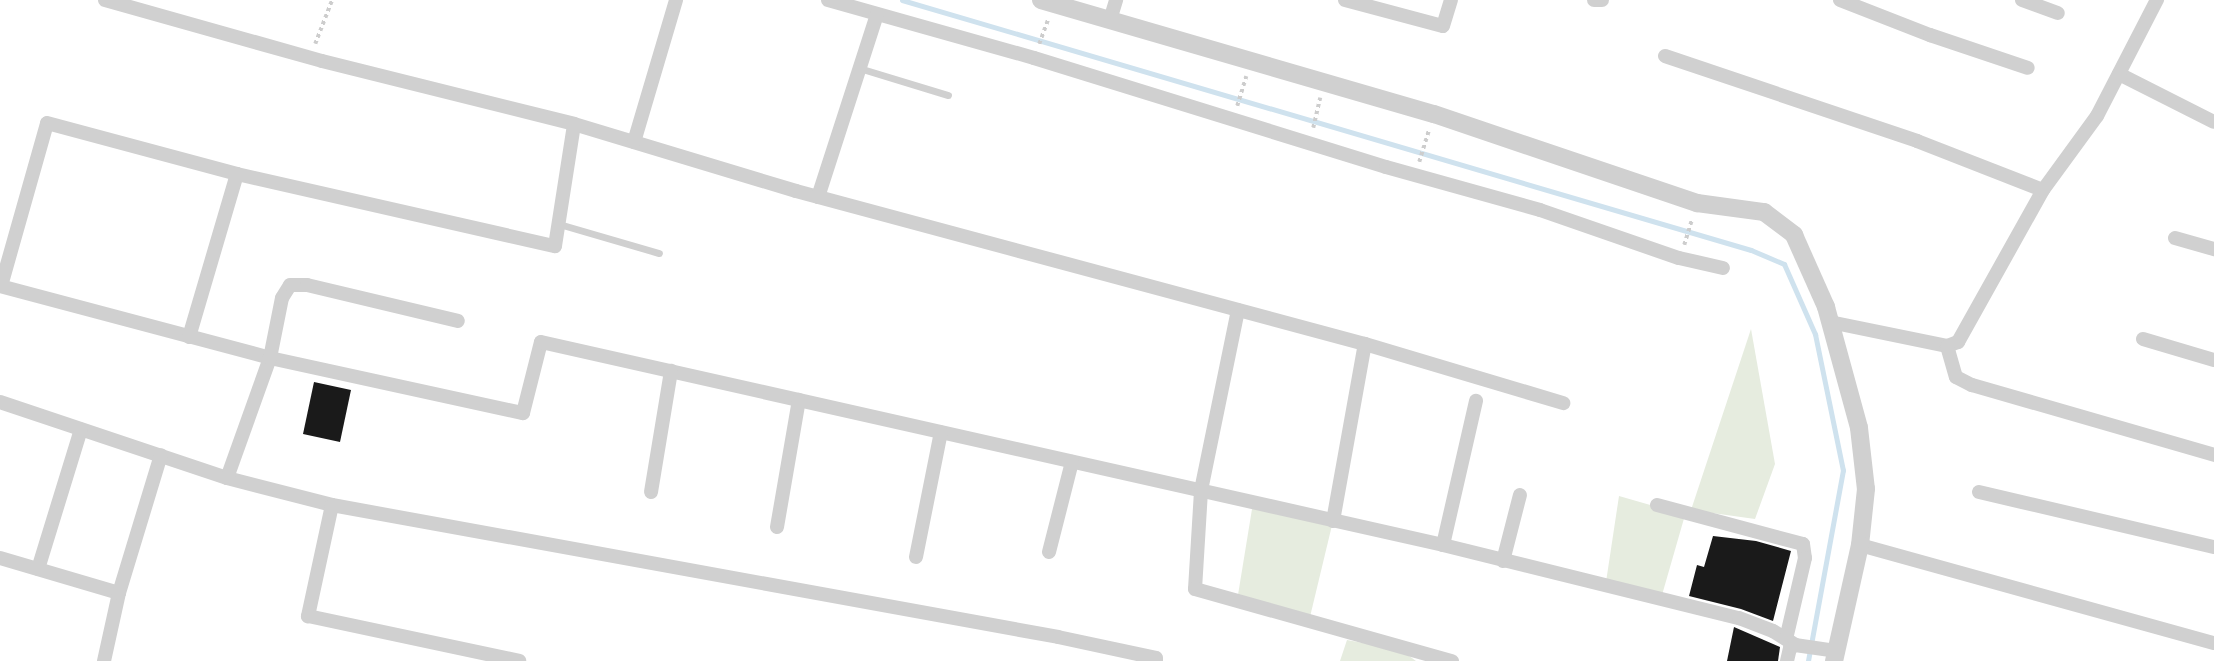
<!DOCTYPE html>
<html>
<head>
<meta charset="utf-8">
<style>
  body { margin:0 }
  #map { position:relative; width:2214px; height:661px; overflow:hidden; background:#fff; font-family:"Source Sans 3",sans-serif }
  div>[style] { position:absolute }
  .green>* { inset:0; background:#e6ecdf }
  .stream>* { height:5px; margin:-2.5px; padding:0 2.5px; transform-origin:2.5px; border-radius:2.5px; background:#cfe2ee }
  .building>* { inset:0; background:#1a1a1a }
  .path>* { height:3.5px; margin-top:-1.75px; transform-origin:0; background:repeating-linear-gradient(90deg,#cdcdcd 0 3.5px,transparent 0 7px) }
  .service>* { height:7px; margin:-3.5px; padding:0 3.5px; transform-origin:3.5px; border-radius:3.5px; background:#d0d0d0 }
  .minor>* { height:14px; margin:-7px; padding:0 7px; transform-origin:7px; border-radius:7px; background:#d0d0d0 }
  .tertiary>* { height:18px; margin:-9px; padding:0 9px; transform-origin:9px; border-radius:9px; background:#d0d0d0 }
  span { translate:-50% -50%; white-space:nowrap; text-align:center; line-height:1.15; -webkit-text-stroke:7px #fff; paint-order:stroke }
</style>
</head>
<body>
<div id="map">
  <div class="green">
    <i style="clip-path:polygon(1751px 329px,1775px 464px,1755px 519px,1691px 510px)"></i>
    <i style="clip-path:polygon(1619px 496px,1685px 515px,1662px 595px,1606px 582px)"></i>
    <i style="clip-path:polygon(1253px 503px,1333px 521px,1309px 621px,1237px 601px)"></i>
    <i style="clip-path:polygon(1347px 640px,1401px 650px,1416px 661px,1340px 661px)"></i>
  </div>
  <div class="stream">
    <i style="left:902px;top:0;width:885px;rotate:16.41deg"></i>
    <i style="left:1751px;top:250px;width:36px;rotate:23deg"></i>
    <i style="left:1784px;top:264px;width:77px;rotate:66.1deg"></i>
    <i style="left:1815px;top:334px;width:139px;rotate:78.4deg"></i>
    <i style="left:1843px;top:470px;width:194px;rotate:100.4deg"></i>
  </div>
  <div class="building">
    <i style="clip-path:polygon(314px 382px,351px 390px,340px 442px,303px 434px)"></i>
    <i style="clip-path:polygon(1713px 536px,1756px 541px,1791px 551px,1773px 621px,1741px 609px,1689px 596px,1697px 565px,1704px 567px)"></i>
    <i style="clip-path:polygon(1734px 627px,1780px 647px,1778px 661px,1727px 661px)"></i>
  </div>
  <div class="path">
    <i style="left:315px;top:44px;width:47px;rotate:-68.9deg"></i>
    <i style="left:1039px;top:44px;width:27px;rotate:-70deg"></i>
    <i style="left:1237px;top:106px;width:31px;rotate:-73deg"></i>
    <i style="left:1313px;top:128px;width:31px;rotate:-77deg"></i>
    <i style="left:1419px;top:162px;width:34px;rotate:-73deg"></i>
    <i style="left:1684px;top:245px;width:27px;rotate:-73deg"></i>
  </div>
  <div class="service">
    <i style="left:859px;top:68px;width:93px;rotate:16.9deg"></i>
    <i style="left:559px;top:224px;width:104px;rotate:16.2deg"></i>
  </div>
  <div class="minor">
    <i style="left:105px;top:0;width:225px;rotate:15.7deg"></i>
    <i style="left:322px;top:61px;width:260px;rotate:14deg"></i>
    <i style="left:574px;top:124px;width:232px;rotate:16.8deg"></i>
    <i style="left:796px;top:191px;width:589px;rotate:15.05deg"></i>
    <i style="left:1365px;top:344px;width:207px;rotate:16.6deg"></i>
    <i style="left:828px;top:0;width:214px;rotate:15.7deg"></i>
    <i style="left:1034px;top:58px;width:368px;rotate:17.2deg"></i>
    <i style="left:1386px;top:167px;width:160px;rotate:15.6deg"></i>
    <i style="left:1540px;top:210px;width:147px;rotate:19.1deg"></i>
    <i style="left:1679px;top:258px;width:45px;rotate:12.8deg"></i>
    <i style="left:1345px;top:0;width:101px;rotate:14.9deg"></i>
    <i style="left:1443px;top:26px;width:27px;rotate:-73deg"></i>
    <i style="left:1594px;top:0;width:8px"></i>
    <i style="left:1840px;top:0;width:97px;rotate:21.3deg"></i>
    <i style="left:1930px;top:35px;width:103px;rotate:18.6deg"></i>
    <i style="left:2022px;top:0;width:38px;rotate:20deg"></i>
    <i style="left:1110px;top:20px;width:21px;rotate:-73deg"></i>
    <i style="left:1665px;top:56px;width:266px;rotate:18.6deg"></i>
    <i style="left:1917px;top:141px;width:135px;rotate:21.3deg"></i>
    <i style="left:2119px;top:74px;width:106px;rotate:26.8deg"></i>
    <i style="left:634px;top:142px;width:148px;rotate:-73.5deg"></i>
    <i style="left:818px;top:197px;width:192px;rotate:-72.1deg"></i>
    <i style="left:2175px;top:238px;width:41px;rotate:15.8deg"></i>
    <i style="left:0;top:286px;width:279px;rotate:14.9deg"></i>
    <i style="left:270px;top:358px;width:259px;rotate:12.3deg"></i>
    <i style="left:523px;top:413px;width:73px;rotate:-75.8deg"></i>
    <i style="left:541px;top:342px;width:925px;rotate:12.68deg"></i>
    <i style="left:1443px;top:545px;width:305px;rotate:13.9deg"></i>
    <i style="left:1739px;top:618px;width:36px;rotate:21deg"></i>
    <i style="left:1773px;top:631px;width:26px;rotate:32deg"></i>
    <i style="left:1px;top:286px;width:169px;rotate:-74.2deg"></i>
    <i style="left:47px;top:123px;width:197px;rotate:15deg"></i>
    <i style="left:1238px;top:310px;width:185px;rotate:101.6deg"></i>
    <i style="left:1201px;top:491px;width:98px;rotate:93.5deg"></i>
    <i style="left:1195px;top:589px;width:267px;rotate:15.7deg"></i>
    <i style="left:1830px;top:322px;width:119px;rotate:11.6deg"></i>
    <i style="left:1947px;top:346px;width:12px;rotate:-20deg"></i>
    <i style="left:1958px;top:342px;width:174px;rotate:-60.8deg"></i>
    <i style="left:2043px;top:190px;width:92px;rotate:-53.9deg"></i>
    <i style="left:2097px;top:116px;width:131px;rotate:-62.7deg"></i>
    <i style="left:189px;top:337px;width:170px;rotate:-73.6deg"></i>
    <i style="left:237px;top:174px;width:326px;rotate:12.8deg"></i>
    <i style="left:555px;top:246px;width:123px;rotate:-81.1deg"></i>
    <i style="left:2143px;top:339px;width:74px;rotate:16.5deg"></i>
    <i style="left:1947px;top:346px;width:32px;rotate:74deg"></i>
    <i style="left:1956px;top:377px;width:18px;rotate:27deg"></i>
    <i style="left:1972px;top:385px;width:252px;rotate:16.1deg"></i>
    <i style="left:0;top:402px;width:239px;rotate:18.5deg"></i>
    <i style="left:227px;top:478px;width:108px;rotate:14.4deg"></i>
    <i style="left:332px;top:505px;width:738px;rotate:10.3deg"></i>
    <i style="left:1058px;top:637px;width:100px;rotate:12.1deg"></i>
    <i style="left:1156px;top:658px;width:3px;rotate:90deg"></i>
    <i style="left:227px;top:478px;width:127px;rotate:-70.3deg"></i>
    <i style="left:270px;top:358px;width:61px;rotate:-78.7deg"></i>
    <i style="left:282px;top:298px;width:15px;rotate:-58deg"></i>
    <i style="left:290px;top:285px;width:17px"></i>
    <i style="left:307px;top:285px;width:155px;rotate:13.4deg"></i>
    <i style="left:651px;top:492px;width:123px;rotate:-80.6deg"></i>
    <i style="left:1979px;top:492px;width:241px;rotate:13.2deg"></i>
    <i style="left:332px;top:505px;width:114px;rotate:102.2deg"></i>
    <i style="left:308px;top:616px;width:216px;rotate:12deg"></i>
    <i style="left:1657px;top:505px;width:151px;rotate:15deg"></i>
    <i style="left:1803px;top:544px;width:14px;rotate:82deg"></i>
    <i style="left:1805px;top:558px;width:83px;rotate:103.2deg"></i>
    <i style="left:1333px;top:521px;width:180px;rotate:-79.8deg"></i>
    <i style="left:777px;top:527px;width:129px;rotate:-80.2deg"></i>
    <i style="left:1443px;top:545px;width:148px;rotate:-77.1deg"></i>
    <i style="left:1860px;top:545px;width:367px;rotate:15.5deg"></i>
    <i style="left:1049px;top:552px;width:93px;rotate:-75.7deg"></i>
    <i style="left:916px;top:557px;width:127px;rotate:-78.7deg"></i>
    <i style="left:0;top:558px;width:124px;rotate:16.4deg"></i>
    <i style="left:1503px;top:561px;width:68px;rotate:-75.6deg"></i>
    <i style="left:38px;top:569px;width:146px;rotate:-72.9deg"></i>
    <i style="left:104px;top:661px;width:70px;rotate:-77.6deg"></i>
    <i style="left:119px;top:593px;width:144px;rotate:-73.1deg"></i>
    <i style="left:1787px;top:661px;width:13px;rotate:-77deg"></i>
    <i style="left:1790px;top:648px;width:6px;rotate:-31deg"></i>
    <i style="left:1795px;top:645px;width:41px;rotate:8.3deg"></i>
  </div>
  <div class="tertiary">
    <i style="left:1041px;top:0;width:409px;rotate:16.2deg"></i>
    <i style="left:1434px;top:114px;width:278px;rotate:18.7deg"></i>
    <i style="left:1697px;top:203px;width:68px;rotate:7.7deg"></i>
    <i style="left:1764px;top:212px;width:38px;rotate:37deg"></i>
    <i style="left:1794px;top:235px;width:79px;rotate:66deg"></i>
    <i style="left:1826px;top:307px;width:125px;rotate:74.7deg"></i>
    <i style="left:1859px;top:428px;width:61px;rotate:83.5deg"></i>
    <i style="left:1866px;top:489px;width:56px;rotate:96.1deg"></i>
    <i style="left:1860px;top:545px;width:119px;rotate:102.6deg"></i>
  </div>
</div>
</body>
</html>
